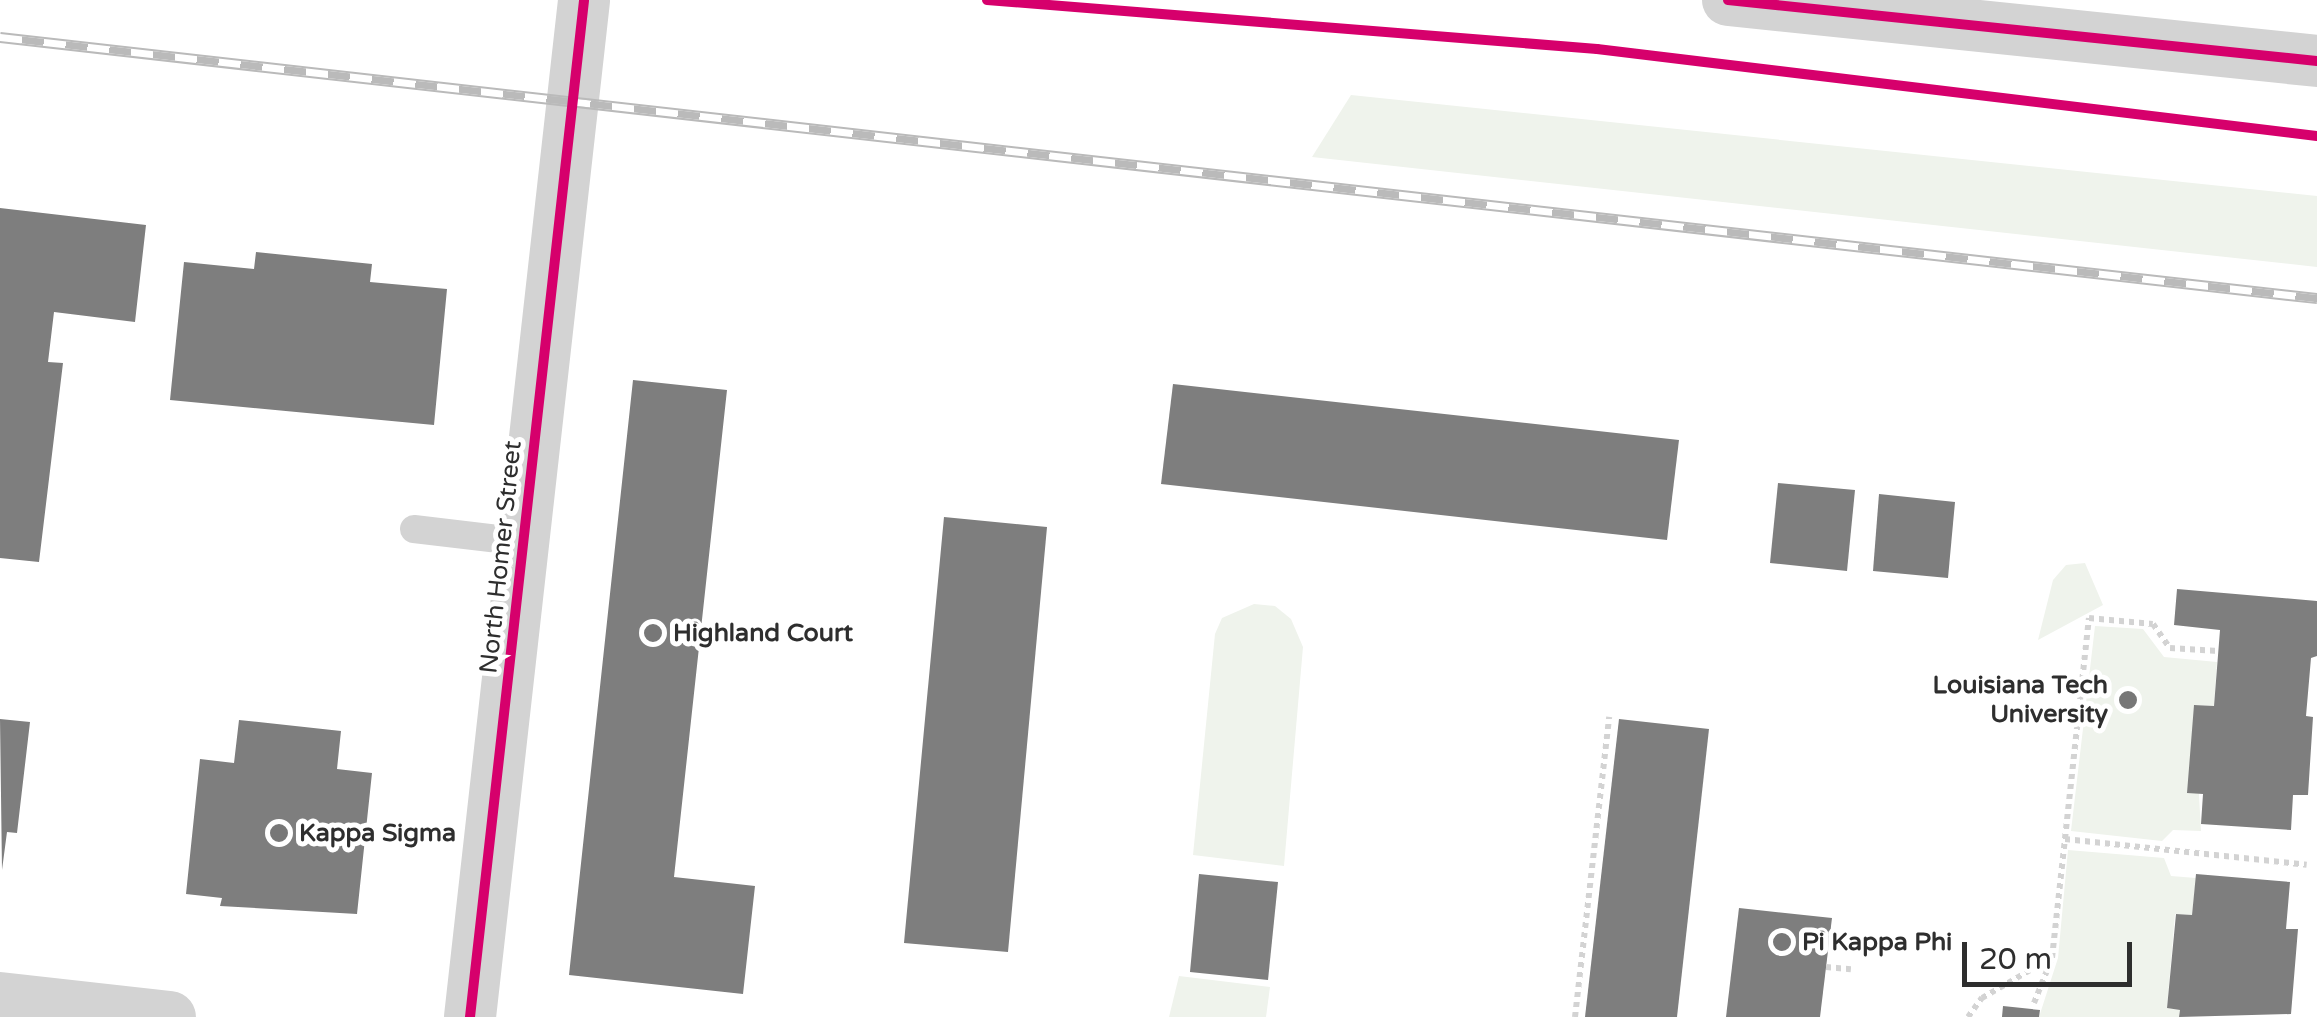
<!DOCTYPE html>
<html>
<head>
<meta charset="utf-8">
<style>
  body { margin:0 }
  #map { position:relative; width:2317px; height:1017px; overflow:hidden; background:#fff; font-family:"Varela Round",sans-serif }
  div>[style] { position:absolute }
  .green>* { inset:0; background:#eff3ec }
  .building>* { inset:0; background:#7e7e7e }
  .path>* { height:6px; margin-top:-3px; transform-origin:0; background:repeating-linear-gradient(90deg,#d3d3d3 0 5px,transparent 0 10px) }
  .lane>* { height:28px; margin:-14px; padding:0 14px; transform-origin:14px; border-radius:14px; background:#d3d3d3 }
  .street>* { height:52px; margin:-26px; padding:0 26px; transform-origin:26px; border-radius:26px; background:#d3d3d3 }
  .rail>* { height:11px; margin-top:-5.5px; transform-origin:0; background:repeating-linear-gradient(90deg,#fff 0 22px,#bababa 0 44px); box-sizing:border-box; border-block:2px solid #bababa }
  .cycleway>* { height:10px; margin:-5px; padding:0 5px; transform-origin:5px; border-radius:5px; background:#d6006c }
  .dots>* { width:28px; height:28px; translate:-50% -50%; box-sizing:border-box; border:5px solid #fff; border-radius:50% }
  span { translate:-50% -50%; white-space:nowrap; text-align:center; line-height:1.15; -webkit-text-stroke:10px #fff; paint-order:stroke }
  .street-label { font-size:25px; color:#2e2e2e }
  .poi-label { font-size:25px; color:#2e2e2e; font-weight:700 }
  .left { translate:0 -50%; text-align:left }
  .right { translate:-100% -50%; text-align:right }
  .scale { position:absolute; left:1962px; top:942px; width:170px; height:45px; box-sizing:border-box; border:5px solid #2e2e2e; border-top:0; padding-left:12px; font-size:30px; line-height:35px; white-space:nowrap; color:#2e2e2e; -webkit-text-stroke:8px #fff; paint-order:stroke }
</style>
</head>
<body>
<div id="map">
  <div class="green">
    <i style="clip-path:polygon(1351px 95px,2317px 196px,2317px 267px,1312px 157px)"></i>
    <i style="clip-path:polygon(2085px 563px,2103px 605px,2038px 640px,2053px 580px,2066px 565px)"></i>
    <i style="clip-path:polygon(1254px 604px,1275px 606px,1291px 619px,1303px 647px,1284px 866px,1193px 855px,1215px 634px,1222px 618px)"></i>
    <i style="clip-path:polygon(2095px 626px,2143px 629px,2164px 657px,2217px 662px,2214px 706px,2194px 705px,2201px 831px,2173px 830px,2162px 841px,2071px 831px)"></i>
    <i style="clip-path:polygon(2068px 850px,2164px 858px,2171px 876px,2196px 878px,2192px 915px,2175px 914px,2167px 1008px,2180px 1010px,2179px 1017px,2039px 1017px,2058px 958px)"></i>
    <i style="clip-path:polygon(1179px 976px,1270px 987px,1266px 1017px,1169px 1017px)"></i>
  </div>
  <div class="building">
    <i style="clip-path:polygon(0 208px,146px 225px,135px 322px,54px 312px,48px 362px,63px 363px,39px 562px,0 558px)"></i>
    <i style="clip-path:polygon(256px 252px,372px 264px,370px 282px,447px 289px,434px 425px,170px 400px,184px 262px,254px 269px)"></i>
    <i style="clip-path:polygon(633px 380px,727px 390px,674px 877px,755px 886px,743px 994px,569px 975px)"></i>
    <i style="clip-path:polygon(1173px 384px,1679px 440px,1667px 540px,1161px 484px)"></i>
    <i style="clip-path:polygon(1778px 483px,1855px 490px,1847px 571px,1770px 563px)"></i>
    <i style="clip-path:polygon(1879px 494px,1955px 502px,1948px 578px,1873px 571px)"></i>
    <i style="clip-path:polygon(944px 517px,1047px 527px,1008px 952px,904px 943px)"></i>
    <i style="clip-path:polygon(2177px 589px,2317px 601px,2317px 656px,2311px 658px,2306px 716px,2313px 717px,2308px 795px,2293px 795px,2291px 830px,2201px 824px,2203px 794px,2187px 793px,2194px 705px,2214px 706px,2220px 630px,2174px 625px)"></i>
    <i style="clip-path:polygon(0 719px,30px 722px,17px 833px,7px 832px,2px 870px)"></i>
    <i style="clip-path:polygon(1619px 719px,1709px 729px,1677px 1017px,1585px 1017px)"></i>
    <i style="clip-path:polygon(239px 720px,341px 731px,337px 769px,372px 773px,357px 914px,220px 906px,222px 898px,186px 894px,200px 759px,234px 763px)"></i>
    <i style="clip-path:polygon(1199px 874px,1278px 882px,1268px 980px,1190px 972px)"></i>
    <i style="clip-path:polygon(2196px 874px,2290px 882px,2286px 929px,2298px 929px,2291px 1014px,2179px 1017px,2180px 1010px,2167px 1008px,2176px 914px,2192px 915px)"></i>
    <i style="clip-path:polygon(1739px 908px,1832px 918px,1820px 1017px,1726px 1017px)"></i>
    <i style="clip-path:polygon(2003px 1006px,2040px 1010px,2039px 1017px,2002px 1017px)"></i>
  </div>
  <div class="path">
    <i style="left:2065px;top:839px;width:243px;rotate:6.1deg"></i>
    <i style="left:1826px;top:967px;width:25px;rotate:5deg"></i>
    <i style="left:2034px;top:1003px;width:48px;rotate:-68.2deg"></i>
    <i style="left:2052px;top:958px;width:342px;rotate:-83.8deg"></i>
    <i style="left:2089px;top:618px;width:64px;rotate:5.4deg"></i>
    <i style="left:2153px;top:624px;width:29px;rotate:55deg"></i>
    <i style="left:2170px;top:648px;width:48px;rotate:3.6deg"></i>
    <i style="left:1575px;top:1017px;width:302px;rotate:-83.5deg"></i>
    <i style="left:1968px;top:1017px;width:24px;rotate:-54deg"></i>
    <i style="left:1982px;top:998px;width:80px;rotate:-30.1deg"></i>
  </div>
  <div class="lane">
    <i style="left:414px;top:529px;width:110px;rotate:6.8deg"></i>
  </div>
  <div class="street">
    <i style="left:1728px;top:0;width:592px;rotate:5.91deg"></i>
    <i style="left:0;top:998px;width:171px;rotate:6.4deg"></i>
    <i style="left:470px;top:1017px;width:1023px;rotate:-83.6deg"></i>
  </div>
  <div class="rail">
    <i style="left:0;top:37px;width:2332px;rotate:6.43deg"></i>
  </div>
  <div class="cycleway">
    <i style="left:987px;top:0;width:612px;rotate:4.59deg"></i>
    <i style="left:1597px;top:49px;width:725px;rotate:6.89deg"></i>
    <i style="left:1728px;top:0;width:592px;rotate:5.91deg"></i>
    <i style="left:470px;top:1017px;width:1023px;rotate:-83.6deg"></i>
  </div>
  <div class="dots">
    <i style="left:653px;top:633px;background:#777"></i>
    <i style="left:2128px;top:700px;background:#777"></i>
    <i style="left:279px;top:833px;background:#777"></i>
    <i style="left:1782px;top:942px;background:#777"></i>
  </div>
  <div class="street-label">
    <span style="left:501px;top:557px;rotate:-84deg">North Homer Street</span>
  </div>
  <div class="poi-label">
    <span class="left" style="left:673px;top:633px">Highland Court</span>
    <span class="right" style="left:2108px;top:700px">Louisiana Tech<br>University</span>
    <span class="left" style="left:299px;top:833px">Kappa Sigma</span>
    <span class="left" style="left:1802px;top:942px">Pi Kappa Phi</span>
  </div>
  <div class="scale">20 m</div>
</div>
</body>
</html>
